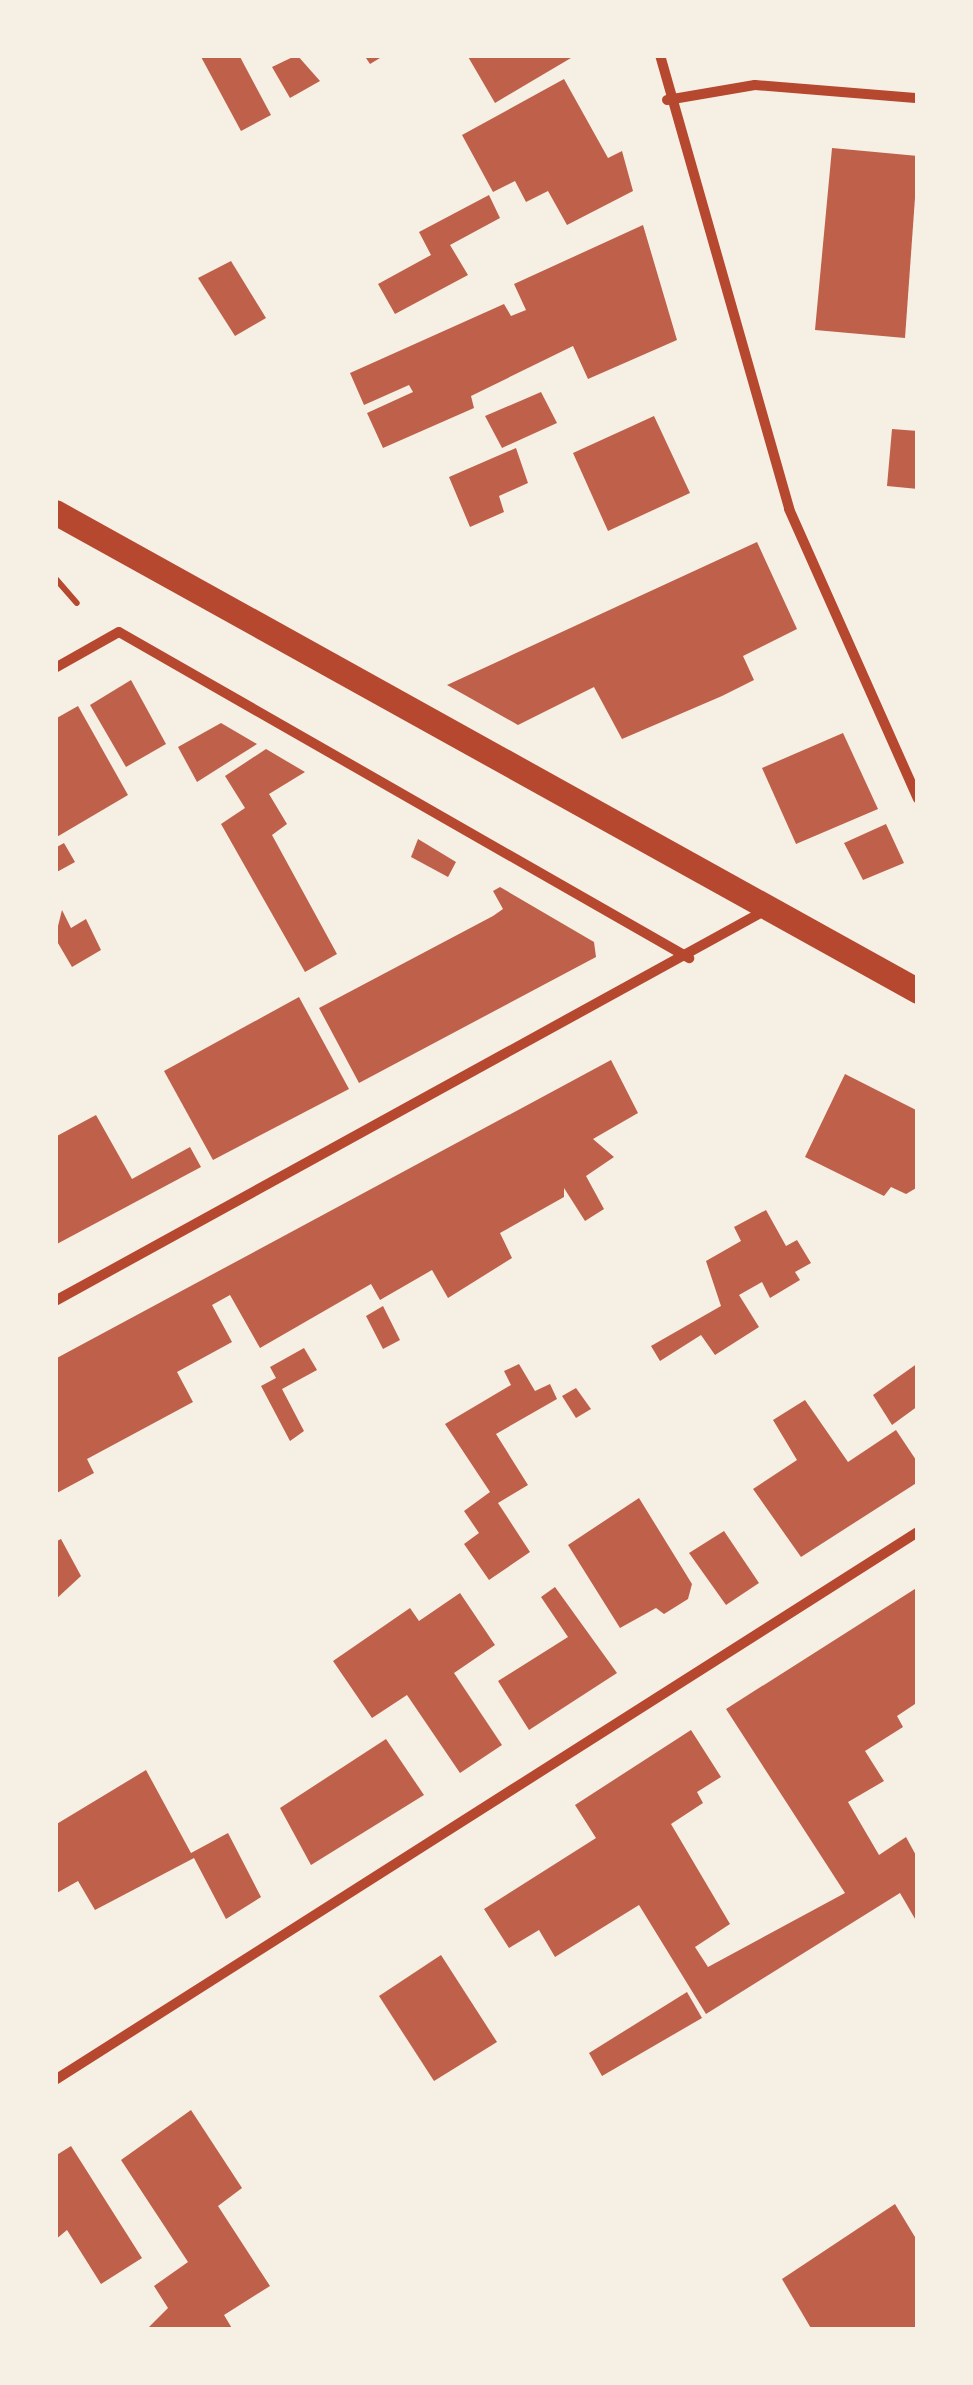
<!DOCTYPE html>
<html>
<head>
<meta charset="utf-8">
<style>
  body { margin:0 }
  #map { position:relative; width:973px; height:2385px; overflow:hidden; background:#f6efe4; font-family:Figtree,sans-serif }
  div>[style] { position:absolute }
  .building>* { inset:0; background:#bf614a }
  .path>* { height:6px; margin:-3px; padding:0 3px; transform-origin:3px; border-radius:3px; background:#b5482f }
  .minor>* { height:10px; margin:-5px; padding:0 5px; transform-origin:5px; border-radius:5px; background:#b5482f }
  .primary>* { height:25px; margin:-12.5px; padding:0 12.5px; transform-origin:12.5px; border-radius:12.5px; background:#b5482f }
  span { translate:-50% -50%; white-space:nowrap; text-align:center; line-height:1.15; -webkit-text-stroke:8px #f6efe4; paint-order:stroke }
  .frame { position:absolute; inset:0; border:58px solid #f6efe4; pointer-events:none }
</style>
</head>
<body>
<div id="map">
  <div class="building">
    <i style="clip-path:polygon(200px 55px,239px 55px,271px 115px,241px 131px)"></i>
    <i style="clip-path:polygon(297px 55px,320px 81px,290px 98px,272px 67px)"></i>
    <i style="clip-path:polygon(364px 55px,385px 55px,370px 64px)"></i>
    <i style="clip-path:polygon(467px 55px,576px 55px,495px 103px)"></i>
    <i style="clip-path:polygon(564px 79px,608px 158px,622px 151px,633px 191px,567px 225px,548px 191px,526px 202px,515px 181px,493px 192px,462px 135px)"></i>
    <i style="clip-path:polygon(832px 148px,918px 156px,905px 338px,815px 330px)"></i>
    <i style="clip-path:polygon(489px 195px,500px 218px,450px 245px,468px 275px,395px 314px,378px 284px,431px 255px,419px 232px)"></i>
    <i style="clip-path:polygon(643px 225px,677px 340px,588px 379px,573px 346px,471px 396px,474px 408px,383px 448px,367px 413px,413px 392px,409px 385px,364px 405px,350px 373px,504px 304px,511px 316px,526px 310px,514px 284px)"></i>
    <i style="clip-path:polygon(231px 261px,266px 318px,235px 336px,198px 278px)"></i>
    <i style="clip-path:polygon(541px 392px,557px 423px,502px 448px,485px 416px)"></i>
    <i style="clip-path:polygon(654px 416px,690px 493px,608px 531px,573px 453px)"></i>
    <i style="clip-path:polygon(892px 429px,918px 431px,918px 489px,887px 486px)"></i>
    <i style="clip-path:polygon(516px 448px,528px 483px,499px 496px,504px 512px,470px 527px,449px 477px)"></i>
    <i style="clip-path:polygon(757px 542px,797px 629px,743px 656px,754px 680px,722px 696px,622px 739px,594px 687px,518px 725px,447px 685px)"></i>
    <i style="clip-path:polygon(131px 680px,166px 744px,126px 767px,90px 705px)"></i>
    <i style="clip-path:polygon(78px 706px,128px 795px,55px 838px,55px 719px)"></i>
    <i style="clip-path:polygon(221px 723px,257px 744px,197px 782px,178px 747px)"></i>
    <i style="clip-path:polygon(843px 733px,878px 809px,796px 844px,762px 768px)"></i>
    <i style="clip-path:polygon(266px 749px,305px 772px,269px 794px,287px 824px,272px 835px,337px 954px,305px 972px,221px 824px,245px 808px,225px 776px)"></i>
    <i style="clip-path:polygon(886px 824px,904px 863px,863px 880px,844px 843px)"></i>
    <i style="clip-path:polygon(418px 839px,456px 862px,448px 877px,411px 857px)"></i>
    <i style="clip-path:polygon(64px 843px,75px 862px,55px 873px,55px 848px)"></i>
    <i style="clip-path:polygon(500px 887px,594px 942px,596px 957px,359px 1083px,319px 1008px,493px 916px,503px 909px,493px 891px)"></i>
    <i style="clip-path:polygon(62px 910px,71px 928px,86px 919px,101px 950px,72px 967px,55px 938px)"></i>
    <i style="clip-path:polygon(299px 997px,349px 1089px,213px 1160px,164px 1071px)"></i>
    <i style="clip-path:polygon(611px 1060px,638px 1113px,593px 1139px,614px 1157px,586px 1176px,604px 1209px,585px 1221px,564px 1188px,564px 1197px,500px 1233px,512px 1258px,448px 1298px,432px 1270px,380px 1300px,371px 1284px,260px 1348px,230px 1295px,212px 1305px,232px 1342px,177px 1372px,193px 1402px,87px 1459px,94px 1473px,55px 1494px,55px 1359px)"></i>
    <i style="clip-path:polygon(845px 1074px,918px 1111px,918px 1187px,906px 1194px,891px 1187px,884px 1196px,805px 1157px)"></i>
    <i style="clip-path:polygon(96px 1115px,132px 1179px,190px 1147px,201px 1167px,55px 1245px,55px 1137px)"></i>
    <i style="clip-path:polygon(766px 1210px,786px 1246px,797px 1240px,811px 1263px,795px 1272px,800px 1280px,770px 1298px,762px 1282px,739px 1295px,759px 1327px,715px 1355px,701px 1335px,660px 1361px,651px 1346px,721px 1306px,706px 1261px,741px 1241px,734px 1227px)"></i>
    <i style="clip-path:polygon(383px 1306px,400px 1340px,383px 1349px,366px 1316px)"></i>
    <i style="clip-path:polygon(304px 1348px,317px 1370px,282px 1389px,304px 1431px,290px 1441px,261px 1386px,276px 1378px,270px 1367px)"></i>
    <i style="clip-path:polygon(918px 1363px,918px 1406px,892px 1425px,873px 1395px)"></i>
    <i style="clip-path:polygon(519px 1364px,535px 1391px,550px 1384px,557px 1399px,496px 1434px,528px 1485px,498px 1503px,530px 1552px,489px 1580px,464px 1544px,479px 1533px,464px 1511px,490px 1492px,445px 1424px,511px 1385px,504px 1371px)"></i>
    <i style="clip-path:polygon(576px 1388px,591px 1409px,576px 1418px,562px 1396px)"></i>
    <i style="clip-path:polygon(805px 1400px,848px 1462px,896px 1430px,918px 1463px,918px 1482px,801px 1557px,753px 1489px,797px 1460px,773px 1420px)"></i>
    <i style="clip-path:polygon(639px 1498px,692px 1584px,688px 1599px,664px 1614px,656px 1608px,620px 1628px,568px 1545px)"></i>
    <i style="clip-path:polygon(724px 1531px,759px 1583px,726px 1605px,689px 1553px)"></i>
    <i style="clip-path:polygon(61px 1539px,81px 1576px,55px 1600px,55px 1542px)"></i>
    <i style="clip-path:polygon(555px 1587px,617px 1673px,529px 1730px,498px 1681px,568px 1637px,541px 1597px)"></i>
    <i style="clip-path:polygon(918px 1587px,918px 1702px,897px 1716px,903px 1727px,865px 1751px,884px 1781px,848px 1802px,879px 1855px,906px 1837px,918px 1859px,918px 1924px,900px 1893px,706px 2014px,639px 1905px,555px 1957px,539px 1930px,509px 1948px,484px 1909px,596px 1838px,575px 1805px,691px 1730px,721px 1777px,697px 1792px,703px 1803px,671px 1824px,730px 1924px,695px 1947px,708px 1967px,845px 1893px,726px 1709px)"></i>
    <i style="clip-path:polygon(460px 1593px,495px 1645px,454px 1673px,502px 1745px,460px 1773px,407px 1695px,372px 1718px,333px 1661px,410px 1608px,419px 1621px)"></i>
    <i style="clip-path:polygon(386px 1739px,424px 1795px,311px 1865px,280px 1808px)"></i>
    <i style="clip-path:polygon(146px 1770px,191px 1853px,228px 1833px,261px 1897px,226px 1919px,194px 1858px,95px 1910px,78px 1881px,55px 1894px,55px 1825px)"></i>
    <i style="clip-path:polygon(441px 1955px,497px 2042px,434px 2081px,379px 1996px)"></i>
    <i style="clip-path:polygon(687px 1992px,702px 2018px,602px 2076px,589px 2053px)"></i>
    <i style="clip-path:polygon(191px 2110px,242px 2188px,218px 2206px,270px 2286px,224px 2315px,233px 2330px,146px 2330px,168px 2308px,154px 2286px,188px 2262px,121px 2160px)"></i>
    <i style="clip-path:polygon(71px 2146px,142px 2258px,101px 2284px,67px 2230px,55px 2240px,55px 2156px)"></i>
    <i style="clip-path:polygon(895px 2204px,918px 2242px,918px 2330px,812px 2330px,782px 2279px)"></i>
  </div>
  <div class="path">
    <i style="left:55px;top:578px;width:33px;rotate:49deg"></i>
  </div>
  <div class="minor">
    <i style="left:660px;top:55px;width:472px;rotate:74.1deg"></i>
    <i style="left:789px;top:509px;width:317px;rotate:66deg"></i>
    <i style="left:667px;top:100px;width:89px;rotate:-9.7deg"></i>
    <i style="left:755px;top:85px;width:164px;rotate:4.6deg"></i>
    <i style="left:55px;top:668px;width:73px;rotate:-29.4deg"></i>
    <i style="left:119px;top:632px;width:657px;rotate:29.77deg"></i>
    <i style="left:55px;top:1301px;width:809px;rotate:-28.81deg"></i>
    <i style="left:55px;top:2080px;width:1022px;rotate:-32.42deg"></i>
  </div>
  <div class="primary">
    <i style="left:55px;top:512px;width:987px;rotate:29.03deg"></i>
  </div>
  <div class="frame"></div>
</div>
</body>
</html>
